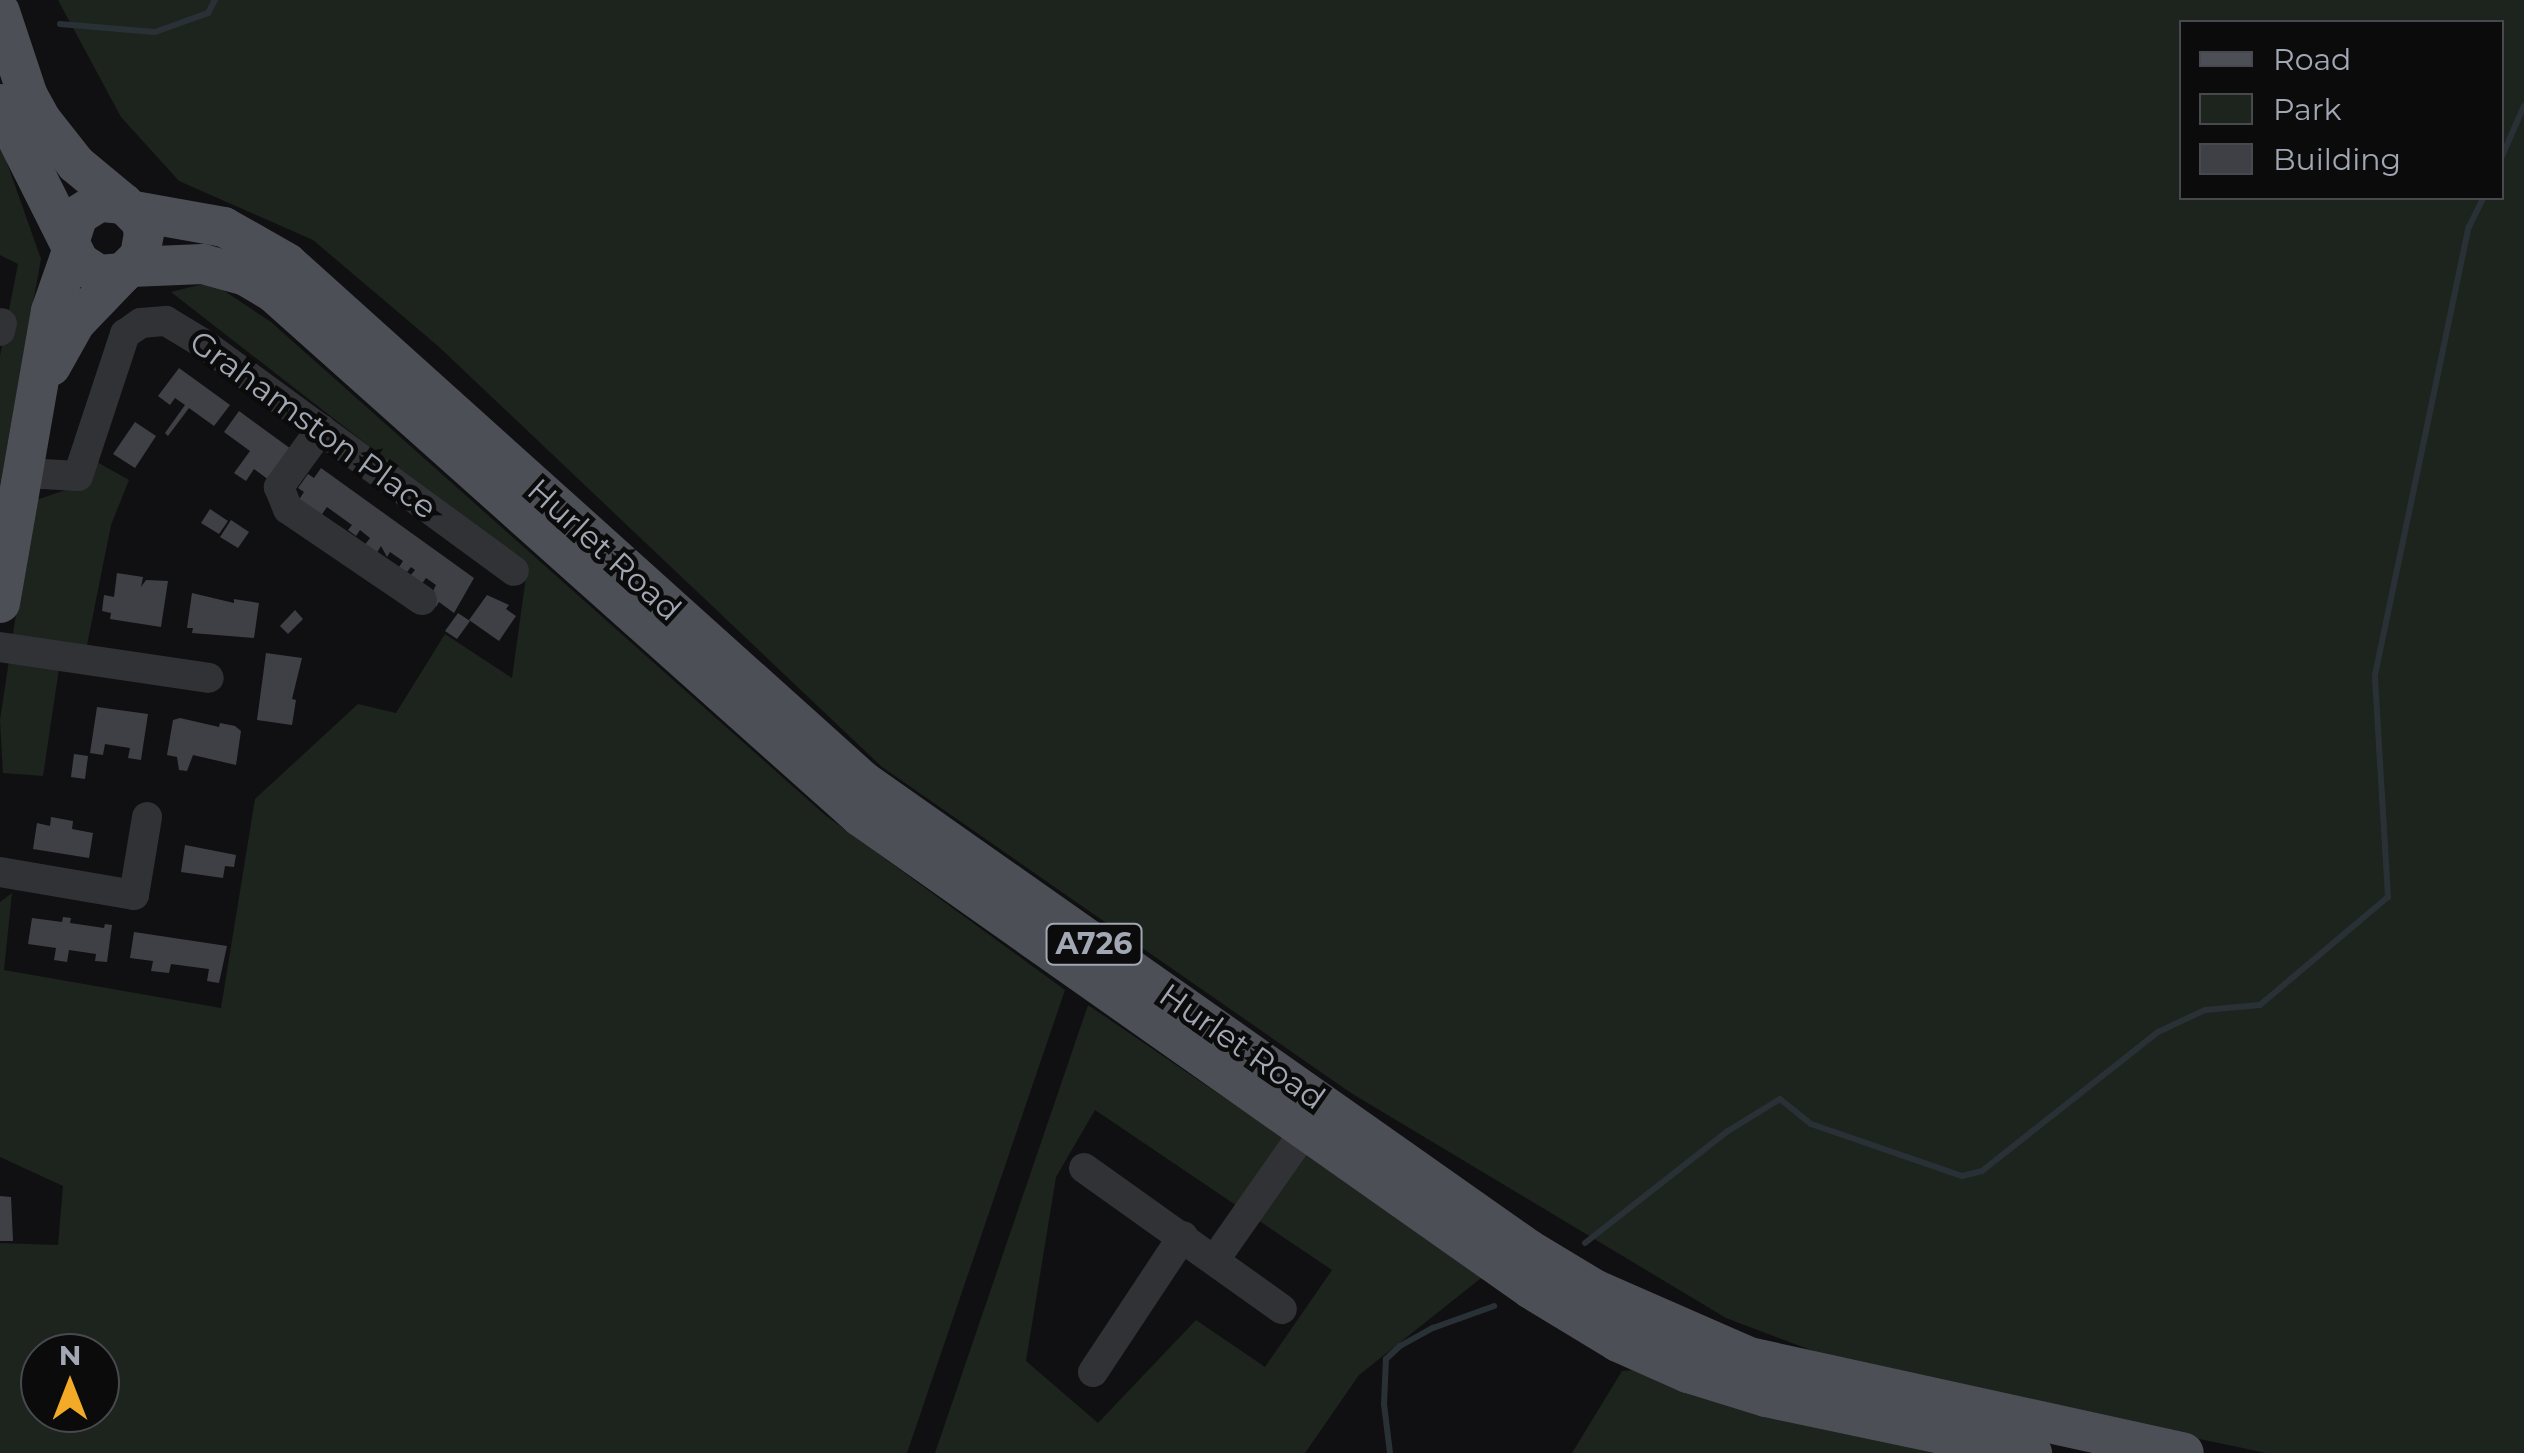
<!DOCTYPE html>
<html>
<head>
<meta charset="utf-8">
<style>
  body { margin:0 }
  #map { position:relative; width:2524px; height:1453px; overflow:hidden; background:#101012; font-family:Montserrat,sans-serif }
  div>[style] { position:absolute }
  .green>* { inset:0; background:#1c241d }
  .stream>* { height:6px; margin:-3px; padding:0 3px; transform-origin:3px; border-radius:3px; background:#293137 }
  .building>* { inset:0; background:#3f4045 }
  .minor>* { height:30px; margin:-15px; padding:0 15px; transform-origin:15px; border-radius:15px; background:#313236 }
  .major>* { height:40px; margin:-20px; padding:0 20px; transform-origin:20px; border-radius:20px; background:#4d4f56 }
  span { translate:-50% -50%; white-space:nowrap; text-align:center; line-height:1.15; -webkit-text-stroke:9px #0b0b0c; paint-order:stroke }
  .shield-label span { padding:2px 8px; background:#0b0b0c; border:2px solid; border-radius:8px; -webkit-text-stroke-width:0 }
  .shield-label { font-size:30px; color:#a1a7b3; font-weight:700 }
  .street-label { font-size:32px; color:#a1a7b3 }
  .legend { position:absolute; left:2179px; top:20px; width:325px; height:180px; box-sizing:border-box; background:#0b0b0c; border:2px solid #47494f; margin:0; padding:12px 18px; list-style:none; font-size:30px; color:#a1a7b3 }
  .legend li { display:flex; align-items:center; gap:20px; height:50px }
  .legend b { width:50px; border:2px solid #47494f }
  .north { position:absolute; left:20px; top:1333px; width:100px; height:100px; box-sizing:border-box; background:#0b0b0c; border:2px solid #47494f; border-radius:50%; rotate:0deg; font-size:28px; font-weight:700; line-height:40px; text-align:center; color:#a1a7b3 }
  .north::after { content:''; display:block; margin:auto; width:35px; height:45px; background:#f3ab27; clip-path:polygon(50% 0,100% 100%,50% 72%,0 100%) }
</style>
</head>
<body>
<div id="map">
  <div class="green">
    <i style="clip-path:polygon(evenodd,58px 0,2524px 0,2524px 1453px,2266px 1453px,1853px 1366px,1726px 1318px,1351px 1093px,882px 767px,438px 346px,313px 240px,179px 181px,121px 117px,58px 0,2182px 22px,2502px 22px,2502px 198px,2182px 198px,2182px 22px)"></i>
    <i style="clip-path:polygon(0 143px,41px 259px,0 485px,0 356px,18px 264px,0 255px)"></i>
    <i style="clip-path:polygon(evenodd,211px 282px,271px 322px,825px 815px,1065px 990px,907px 1453px,0 1453px,0 1243px,58px 1245px,63px 1186px,0 1157px,0 902px,12px 893px,4px 970px,221px 1008px,255px 799px,358px 704px,396px 713px,445px 634px,512px 678px,527px 569px,171px 292px,211px 282px,40px 1353px,100px 1353px,100px 1413px,40px 1413px,40px 1353px)"></i>
    <i style="clip-path:polygon(88px 457px,129px 480px,111px 525px,82px 670px,59px 669px,43px 776px,3px 773px,0 720px,33px 501px,72px 488px)"></i>
    <i style="clip-path:polygon(evenodd,1088px 1005px,1485px 1275px,1359px 1375px,1305px 1453px,935px 1453px,1088px 1005px,1095px 1110px,1332px 1270px,1265px 1367px,1196px 1320px,1098px 1423px,1026px 1361px,1056px 1177px,1095px 1110px)"></i>
    <i style="clip-path:polygon(1634px 1370px,1941px 1453px,1572px 1453px,1622px 1371px)"></i>
  </div>
  <div class="stream">
    <i style="left:60px;top:24px;width:95px;rotate:4.8deg"></i>
    <i style="left:155px;top:32px;width:56px;rotate:-19.7deg"></i>
    <i style="left:208px;top:13px;width:15px;rotate:-62deg"></i>
    <i style="left:2502px;top:156px;width:55px;rotate:-66.3deg"></i>
    <i style="left:1585px;top:1243px;width:182px;rotate:-38.1deg"></i>
    <i style="left:1728px;top:1131px;width:61px;rotate:-31.6deg"></i>
    <i style="left:1780px;top:1099px;width:40px;rotate:39deg"></i>
    <i style="left:1811px;top:1124px;width:160px;rotate:19deg"></i>
    <i style="left:1962px;top:1176px;width:21px;rotate:-14deg"></i>
    <i style="left:1982px;top:1171px;width:224px;rotate:-38.3deg"></i>
    <i style="left:2158px;top:1032px;width:52px;rotate:-25.1deg"></i>
    <i style="left:2205px;top:1010px;width:55px;rotate:-5.2deg"></i>
    <i style="left:2260px;top:1005px;width:167px;rotate:-40.2deg"></i>
    <i style="left:2388px;top:897px;width:222px;rotate:-93.4deg"></i>
    <i style="left:2375px;top:675px;width:458px;rotate:-78.2deg"></i>
    <i style="left:2469px;top:227px;width:32px;rotate:-64deg"></i>
    <i style="left:1390px;top:1453px;width:49px;rotate:-97deg"></i>
    <i style="left:1384px;top:1404px;width:45px;rotate:-87.5deg"></i>
    <i style="left:1386px;top:1359px;width:19px;rotate:-43deg"></i>
    <i style="left:1400px;top:1346px;width:38px;rotate:-29deg"></i>
    <i style="left:1433px;top:1328px;width:65px;rotate:-19.8deg"></i>
  </div>
  <div class="building">
    <i style="clip-path:polygon(179px 368px,230px 405px,214px 426px,189px 408px,168px 436px,165px 433px,185px 405px,175px 398px,170px 405px,158px 396px)"></i>
    <i style="clip-path:polygon(239px 411px,291px 449px,269px 480px,254px 469px,246px 481px,234px 473px,250px 451px,224px 432px)"></i>
    <i style="clip-path:polygon(135px 422px,156px 436px,135px 468px,113px 454px)"></i>
    <i style="clip-path:polygon(321px 468px,474px 578px,454px 613px,439px 602px,436px 607px,428px 601px,436px 585px,426px 578px,421px 585px,409px 577px,415px 570px,411px 567px,407px 572px,399px 567px,403px 561px,390px 552px,387px 557px,381px 546px,376px 554px,364px 546px,370px 538px,360px 530px,356px 536px,348px 530px,352px 525px,327px 507px,320px 517px,298px 501px,304px 492px,298px 488px,308px 474px,314px 478px)"></i>
    <i style="clip-path:polygon(210px 509px,228px 521px,219px 534px,201px 523px)"></i>
    <i style="clip-path:polygon(231px 520px,249px 532px,238px 548px,220px 537px)"></i>
    <i style="clip-path:polygon(117px 573px,143px 577px,141px 587px,146px 580px,168px 581px,161px 627px,110px 619px,111px 613px,102px 611px,104px 595px,114px 597px)"></i>
    <i style="clip-path:polygon(192px 593px,234px 603px,234px 599px,259px 603px,254px 638px,192px 633px,193px 628px,187px 628px)"></i>
    <i style="clip-path:polygon(487px 595px,509px 605px,506px 609px,516px 616px,499px 641px,469px 620px)"></i>
    <i style="clip-path:polygon(295px 610px,303px 619px,288px 634px,280px 626px)"></i>
    <i style="clip-path:polygon(458px 613px,470px 621px,457px 639px,445px 631px)"></i>
    <i style="clip-path:polygon(266px 653px,302px 658px,292px 699px,296px 700px,292px 725px,257px 720px)"></i>
    <i style="clip-path:polygon(97px 707px,148px 714px,141px 760px,128px 758px,130px 748px,117px 746px,105px 744px,103px 755px,90px 753px)"></i>
    <i style="clip-path:polygon(180px 718px,219px 727px,220px 723px,235px 726px,241px 731px,236px 765px,193px 755px,187px 771px,179px 770px,177px 757px,167px 755px,173px 720px)"></i>
    <i style="clip-path:polygon(74px 754px,88px 756px,85px 779px,71px 777px)"></i>
    <i style="clip-path:polygon(51px 817px,73px 821px,72px 829px,93px 833px,89px 858px,33px 849px,37px 823px,50px 826px)"></i>
    <i style="clip-path:polygon(185px 845px,236px 855px,234px 867px,225px 866px,223px 878px,181px 872px)"></i>
    <i style="clip-path:polygon(63px 917px,71px 918px,70px 923px,104px 928px,105px 924px,112px 925px,107px 962px,95px 961px,96px 954px,69px 950px,67px 962px,54px 960px,56px 948px,28px 944px,32px 918px,62px 922px)"></i>
    <i style="clip-path:polygon(134px 932px,227px 946px,219px 983px,207px 981px,209px 969px,171px 964px,169px 973px,151px 971px,153px 961px,130px 958px)"></i>
    <i style="clip-path:polygon(0 1196px,11px 1197px,13px 1241px,0 1241px)"></i>
  </div>
  <div class="minor">
    <i style="left:0;top:331px;width:8px;rotate:-76deg"></i>
    <i style="left:321px;top:429px;width:72px;rotate:125.9deg"></i>
    <i style="left:279px;top:487px;width:24px;rotate:68deg"></i>
    <i style="left:288px;top:509px;width:162px;rotate:34.2deg"></i>
    <i style="left:25px;top:473px;width:53px;rotate:3.2deg"></i>
    <i style="left:78px;top:476px;width:150px;rotate:-71.7deg"></i>
    <i style="left:125px;top:334px;width:19px;rotate:-35deg"></i>
    <i style="left:141px;top:323px;width:25px;rotate:-5deg"></i>
    <i style="left:166px;top:321px;width:44px;rotate:31.2deg"></i>
    <i style="left:204px;top:344px;width:384px;rotate:36.2deg"></i>
    <i style="left:0;top:647px;width:211px;rotate:8.4deg"></i>
    <i style="left:0;top:872px;width:136px;rotate:9.7deg"></i>
    <i style="left:134px;top:895px;width:79px;rotate:-80.5deg"></i>
    <i style="left:1084px;top:1168px;width:243px;rotate:35.5deg"></i>
    <i style="left:1216px;top:1258px;width:155px;rotate:-55deg"></i>
    <i style="left:1093px;top:1372px;width:163px;rotate:-56.5deg"></i>
  </div>
  <div class="major">
    <i style="left:0;top:12px;width:89px;rotate:71.6deg"></i>
    <i style="left:28px;top:96px;width:29px;rotate:61deg"></i>
    <i style="left:42px;top:121px;width:55px;rotate:51.7deg"></i>
    <i style="left:76px;top:164px;width:62px;rotate:39.8deg"></i>
    <i style="left:0;top:104px;width:177px;rotate:63.4deg"></i>
    <i style="left:79px;top:262px;width:24px;rotate:33deg"></i>
    <i style="left:99px;top:275px;width:24px;rotate:-5deg"></i>
    <i style="left:123px;top:273px;width:24px;rotate:-45deg"></i>
    <i style="left:140px;top:256px;width:23px;rotate:-80deg"></i>
    <i style="left:144px;top:233px;width:12px;rotate:-104deg"></i>
    <i style="left:141px;top:221px;width:24px;rotate:-135deg"></i>
    <i style="left:124px;top:204px;width:25px;rotate:-175deg"></i>
    <i style="left:99px;top:202px;width:25px;rotate:148deg"></i>
    <i style="left:78px;top:215px;width:25px;rotate:108deg"></i>
    <i style="left:134px;top:211px;width:91px;rotate:10.1deg"></i>
    <i style="left:224px;top:227px;width:73px;rotate:29.7deg"></i>
    <i style="left:287px;top:263px;width:775px;rotate:41.97deg"></i>
    <i style="left:863px;top:781px;width:813px;rotate:35.14deg"></i>
    <i style="left:1528px;top:1249px;width:77px;rotate:31.2deg"></i>
    <i style="left:1594px;top:1289px;width:169px;rotate:23.7deg"></i>
    <i style="left:1749px;top:1357px;width:445px;rotate:12.4deg"></i>
    <i style="left:131px;top:267px;width:72px;rotate:-2.4deg"></i>
    <i style="left:203px;top:264px;width:45px;rotate:15.6deg"></i>
    <i style="left:246px;top:276px;width:31px;rotate:31deg"></i>
    <i style="left:273px;top:292px;width:788px;rotate:41.76deg"></i>
    <i style="left:861px;top:817px;width:820px;rotate:35.16deg"></i>
    <i style="left:1531px;top:1289px;width:102px;rotate:31.3deg"></i>
    <i style="left:1618px;top:1342px;width:77px;rotate:23.9deg"></i>
    <i style="left:1688px;top:1373px;width:82px;rotate:17.1deg"></i>
    <i style="left:1766px;top:1397px;width:272px;rotate:11.9deg"></i>
    <i style="left:51px;top:366px;width:49px;rotate:-60.8deg"></i>
    <i style="left:75px;top:323px;width:69px;rotate:-46.2deg"></i>
    <i style="left:0;top:603px;width:296px;rotate:-80.1deg"></i>
    <i style="left:51px;top:311px;width:64px;rotate:-70.7deg"></i>
  </div>
  <div class="shield-label">
    <span style="left:1094px;top:944px">A726</span>
  </div>
  <div class="street-label">
    <span style="left:313px;top:425px;rotate:36deg">Grahamston Place</span>
    <span style="left:604px;top:550px;rotate:42deg">Hurlet Road</span>
    <span style="left:1242px;top:1047px;rotate:35deg">Hurlet Road</span>
  </div>
  <ul class="legend">
  <li><b style="height:12px;background:#4d4f56"></b>Road</li>
  <li><b style="height:28px;background:#1c241d"></b>Park</li>
  <li><b style="height:28px;background:#3f4045"></b>Building</li>
  </ul>
  <div class="north">N</div>
</div>
</body>
</html>
